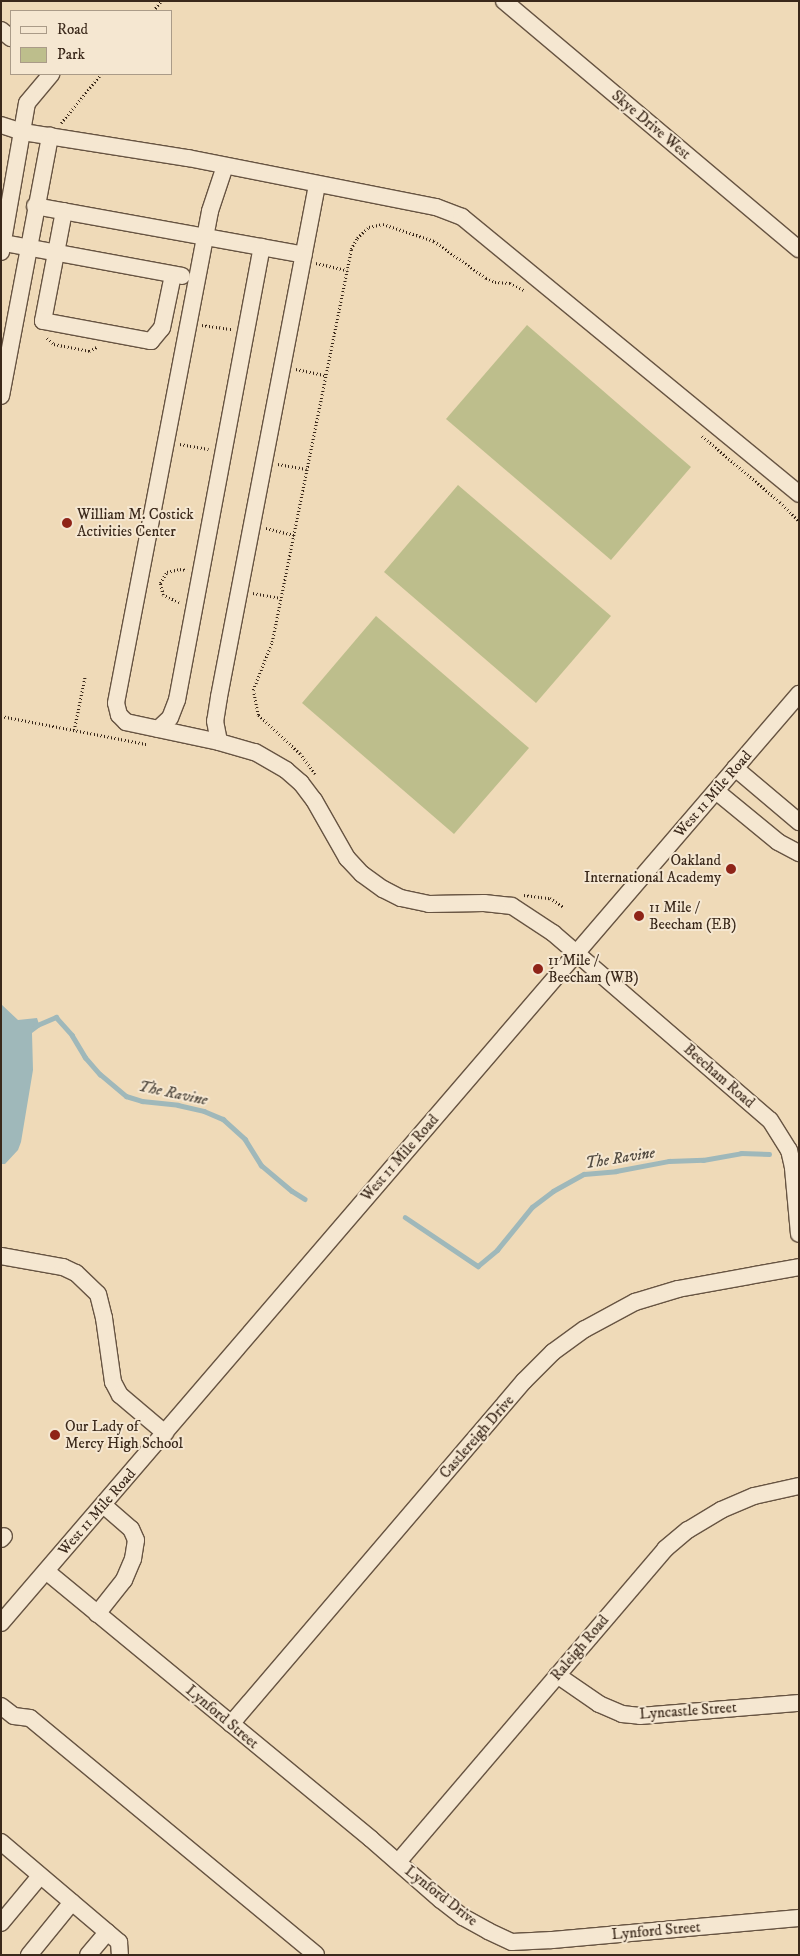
<!DOCTYPE html>
<html>
<head>
<meta charset="utf-8">
<style>
  body { margin:0 }
  #map { position:relative; width:800px; height:1956px; overflow:hidden; background:#efdab8; font-family:"IM FELL DW Pica",serif }
  div>[style] { position:absolute }
  .green>* { inset:0; background:#bdbe8c }
  .water>* { inset:0; background:#9fb8ba }
  .stream>* { height:4.5px; margin:-2.25px; padding:0 2.25px; transform-origin:2.25px; border-radius:2.25px; background:#9fb8ba }
  .path>* { height:2.5px; margin-top:-1.25px; transform-origin:0; background:repeating-linear-gradient(90deg,#3a281a 0 1px,transparent 0 3.5px) }
  .roads { filter:drop-shadow(1px 0 #675442) drop-shadow(-1px 0 #675442) drop-shadow(0 1px #675442) drop-shadow(0 -1px #675442) }
  .minor>* { height:16px; margin:-8px; padding:0 8px; transform-origin:8px; border-radius:8px; background:#f5e7d1 }
  .dots>* { width:14px; height:14px; translate:-50% -50%; box-sizing:border-box; border:2px solid #f5e7d1; border-radius:50% }
  span { translate:-50% -50%; white-space:nowrap; text-align:center; line-height:1.15; -webkit-text-stroke:4px #f5e7d1; paint-order:stroke }
  .street-label { font-size:15px; color:#3a281a }
  .poi-label { font-size:15px; color:#3a281a }
  .left { translate:0 -50%; text-align:left }
  .right { translate:-100% -50%; text-align:right }
  .water-label { font-size:16px; color:#534c42; font-style:italic }
  .frame { position:absolute; inset:0; border:2px solid #3a281a; pointer-events:none }
  .legend { position:absolute; left:10px; top:10px; width:162px; height:65px; box-sizing:border-box; background:#f5e7d1; border:1px solid #aa9b88; margin:0; padding:6px 9px; list-style:none; font-size:15px; color:#3a281a }
  .legend li { display:flex; align-items:center; gap:10px; height:25px }
  .legend b { width:25px; border:1px solid #aa9b88 }
</style>
</head>
<body>
<div id="map">
  <div class="green">
    <i style="clip-path:polygon(527px 325px,691px 467px,611px 560px,446px 419px)"></i>
    <i style="clip-path:polygon(458px 485px,611px 616px,536px 703px,384px 572px)"></i>
    <i style="clip-path:polygon(376px 616px,529px 748px,454px 834px,302px 703px)"></i>
  </div>
  <div class="water">
    <i style="clip-path:polygon(1px 1004px,18px 1020px,37px 1018px,40px 1027px,32px 1033px,33px 1070px,21px 1142px,18px 1150px,5px 1164px,1px 1164px)"></i>
  </div>
  <div class="stream">
    <i style="left:35px;top:1026px;width:23px;rotate:-23deg"></i>
    <i style="left:56px;top:1017px;width:24px;rotate:48deg"></i>
    <i style="left:72px;top:1035px;width:26px;rotate:59deg"></i>
    <i style="left:85px;top:1057px;width:23px;rotate:49deg"></i>
    <i style="left:100px;top:1074px;width:34px;rotate:40deg"></i>
    <i style="left:126px;top:1096px;width:17px;rotate:17deg"></i>
    <i style="left:142px;top:1101px;width:36px;rotate:6deg"></i>
    <i style="left:178px;top:1105px;width:27px;rotate:13deg"></i>
    <i style="left:204px;top:1111px;width:21px;rotate:23deg"></i>
    <i style="left:223px;top:1119px;width:30px;rotate:42deg"></i>
    <i style="left:245px;top:1139px;width:31px;rotate:58deg"></i>
    <i style="left:261px;top:1165px;width:40px;rotate:40deg"></i>
    <i style="left:292px;top:1191px;width:15px;rotate:32deg"></i>
    <i style="left:405px;top:1217px;width:88px;rotate:33.9deg"></i>
    <i style="left:478px;top:1266px;width:25px;rotate:-40deg"></i>
    <i style="left:497px;top:1250px;width:55px;rotate:-50.9deg"></i>
    <i style="left:532px;top:1207px;width:26px;rotate:-37deg"></i>
    <i style="left:553px;top:1191px;width:35px;rotate:-29deg"></i>
    <i style="left:584px;top:1174px;width:32px;rotate:-5deg"></i>
    <i style="left:616px;top:1171px;width:54px;rotate:-10.7deg"></i>
    <i style="left:669px;top:1161px;width:34px;rotate:-2deg"></i>
    <i style="left:703px;top:1160px;width:39px;rotate:-10deg"></i>
    <i style="left:741px;top:1153px;width:28px;rotate:2deg"></i>
  </div>
  <div class="path">
    <i style="left:153px;top:11px;width:13px;rotate:-51deg"></i>
    <i style="left:61px;top:123px;width:63px;rotate:-50.8deg"></i>
    <i style="left:316px;top:263px;width:32px;rotate:13deg"></i>
    <i style="left:202px;top:325px;width:30px;rotate:8deg"></i>
    <i style="left:47px;top:338px;width:9px;rotate:41deg"></i>
    <i style="left:54px;top:344px;width:36px;rotate:11deg"></i>
    <i style="left:89px;top:351px;width:9px;rotate:-27deg"></i>
    <i style="left:296px;top:369px;width:30px;rotate:12deg"></i>
    <i style="left:702px;top:436px;width:102px;rotate:40.2deg"></i>
    <i style="left:780px;top:502px;width:27px;rotate:45deg"></i>
    <i style="left:180px;top:444px;width:29px;rotate:10deg"></i>
    <i style="left:278px;top:464px;width:29px;rotate:10deg"></i>
    <i style="left:266px;top:528px;width:29px;rotate:14deg"></i>
    <i style="left:253px;top:593px;width:28px;rotate:10deg"></i>
    <i style="left:179px;top:603px;width:18px;rotate:-153deg"></i>
    <i style="left:163px;top:595px;width:12px;rotate:-104deg"></i>
    <i style="left:160px;top:583px;width:13px;rotate:-58deg"></i>
    <i style="left:167px;top:572px;width:13px;rotate:-13deg"></i>
    <i style="left:180px;top:569px;width:7px;rotate:8deg"></i>
    <i style="left:1px;top:716px;width:149px;rotate:10.9deg"></i>
    <i style="left:74px;top:730px;width:55px;rotate:-78.5deg"></i>
    <i style="left:315px;top:774px;width:25px;rotate:-127deg"></i>
    <i style="left:300px;top:754px;width:57px;rotate:-137.1deg"></i>
    <i style="left:258px;top:715px;width:25px;rotate:-101deg"></i>
    <i style="left:253px;top:690px;width:52px;rotate:-68.4deg"></i>
    <i style="left:272px;top:642px;width:401px;rotate:-78.6deg"></i>
    <i style="left:351px;top:249px;width:13px;rotate:-61deg"></i>
    <i style="left:357px;top:238px;width:16px;rotate:-43deg"></i>
    <i style="left:369px;top:227px;width:14px;rotate:-12deg"></i>
    <i style="left:383px;top:224px;width:54px;rotate:18.4deg"></i>
    <i style="left:434px;top:241px;width:64px;rotate:35.4deg"></i>
    <i style="left:486px;top:278px;width:10px;rotate:24deg"></i>
    <i style="left:495px;top:282px;width:15px;rotate:4deg"></i>
    <i style="left:510px;top:283px;width:16px;rotate:27deg"></i>
    <i style="left:524px;top:895px;width:26px;rotate:7deg"></i>
    <i style="left:550px;top:898px;width:17px;rotate:33deg"></i>
  </div>
  <div class="roads">
    <div class="minor">
      <i style="left:504px;top:1px;width:385px;rotate:40.1deg"></i>
      <i style="left:1px;top:30px;width:13px;rotate:39deg"></i>
      <i style="left:1px;top:125px;width:23px;rotate:18deg"></i>
      <i style="left:23px;top:132px;width:167px;rotate:9deg"></i>
      <i style="left:188px;top:158px;width:253px;rotate:11.2deg"></i>
      <i style="left:436px;top:207px;width:28px;rotate:21deg"></i>
      <i style="left:462px;top:217px;width:436px;rotate:39.4deg"></i>
      <i style="left:317px;top:185px;width:521px;rotate:100.84deg"></i>
      <i style="left:219px;top:697px;width:24px;rotate:99deg"></i>
      <i style="left:215px;top:721px;width:21px;rotate:79deg"></i>
      <i style="left:219px;top:742px;width:37px;rotate:16deg"></i>
      <i style="left:255px;top:752px;width:36px;rotate:30deg"></i>
      <i style="left:286px;top:770px;width:20px;rotate:41deg"></i>
      <i style="left:301px;top:783px;width:21px;rotate:53deg"></i>
      <i style="left:314px;top:800px;width:67px;rotate:60.4deg"></i>
      <i style="left:347px;top:858px;width:22px;rotate:47deg"></i>
      <i style="left:362px;top:874px;width:26px;rotate:36deg"></i>
      <i style="left:383px;top:889px;width:20px;rotate:27deg"></i>
      <i style="left:401px;top:898px;width:29px;rotate:12deg"></i>
      <i style="left:429px;top:904px;width:55px;rotate:-1deg"></i>
      <i style="left:484px;top:903px;width:28px;rotate:6deg"></i>
      <i style="left:512px;top:906px;width:49px;rotate:33.4deg"></i>
      <i style="left:553px;top:933px;width:286px;rotate:40.8deg"></i>
      <i style="left:770px;top:1120px;width:36px;rotate:58deg"></i>
      <i style="left:789px;top:1150px;width:18px;rotate:77deg"></i>
      <i style="left:793px;top:1168px;width:66px;rotate:84.8deg"></i>
      <i style="left:35px;top:206px;width:273px;rotate:10.3deg"></i>
      <i style="left:64px;top:211px;width:112px;rotate:100.8deg"></i>
      <i style="left:43px;top:321px;width:110px;rotate:10.5deg"></i>
      <i style="left:151px;top:341px;width:17px;rotate:-50deg"></i>
      <i style="left:162px;top:328px;width:54px;rotate:-78.3deg"></i>
      <i style="left:4px;top:243px;width:181px;rotate:10.5deg"></i>
      <i style="left:1px;top:252px;width:151px;rotate:-80.1deg"></i>
      <i style="left:27px;top:103px;width:38px;rotate:-50deg"></i>
      <i style="left:1px;top:396px;width:265px;rotate:-79.3deg"></i>
      <i style="left:158px;top:729px;width:16px;rotate:-43deg"></i>
      <i style="left:170px;top:718px;width:19px;rotate:-69deg"></i>
      <i style="left:177px;top:700px;width:461px;rotate:-79.4deg"></i>
      <i style="left:219px;top:742px;width:95px;rotate:-167.9deg"></i>
      <i style="left:126px;top:722px;width:10px;rotate:-135deg"></i>
      <i style="left:119px;top:715px;width:12px;rotate:-104deg"></i>
      <i style="left:116px;top:703px;width:501px;rotate:-79.18deg"></i>
      <i style="left:210px;top:211px;width:47px;rotate:-71.6deg"></i>
      <i style="left:735px;top:768px;width:84px;rotate:40.2deg"></i>
      <i style="left:716px;top:791px;width:80px;rotate:39.4deg"></i>
      <i style="left:778px;top:842px;width:24px;rotate:28deg"></i>
      <i style="left:1px;top:1256px;width:63px;rotate:10.1deg"></i>
      <i style="left:63px;top:1267px;width:14px;rotate:25deg"></i>
      <i style="left:76px;top:1273px;width:30px;rotate:44deg"></i>
      <i style="left:98px;top:1294px;width:25px;rotate:76deg"></i>
      <i style="left:104px;top:1318px;width:65px;rotate:82deg"></i>
      <i style="left:113px;top:1382px;width:15px;rotate:62deg"></i>
      <i style="left:120px;top:1395px;width:59px;rotate:40.2deg"></i>
      <i style="left:1px;top:1539px;width:4px;rotate:-45deg"></i>
      <i style="left:46px;top:1571px;width:421px;rotate:39.5deg"></i>
      <i style="left:371px;top:1839px;width:93px;rotate:41.1deg"></i>
      <i style="left:441px;top:1900px;width:28px;rotate:38deg"></i>
      <i style="left:463px;top:1917px;width:29px;rotate:29deg"></i>
      <i style="left:488px;top:1931px;width:26px;rotate:25deg"></i>
      <i style="left:512px;top:1942px;width:40px;rotate:-2.9deg"></i>
      <i style="left:552px;top:1940px;width:248px;rotate:-5.1deg"></i>
      <i style="left:97px;top:1614px;width:43px;rotate:-51.5deg"></i>
      <i style="left:124px;top:1580px;width:23px;rotate:-67deg"></i>
      <i style="left:133px;top:1559px;width:19px;rotate:-81deg"></i>
      <i style="left:136px;top:1540px;width:12px;rotate:-114deg"></i>
      <i style="left:131px;top:1529px;width:37px;rotate:-139deg"></i>
      <i style="left:1px;top:1623px;width:1225px;rotate:-49.34deg"></i>
      <i style="left:557px;top:1675px;width:51px;rotate:34.6deg"></i>
      <i style="left:599px;top:1704px;width:25px;rotate:23deg"></i>
      <i style="left:622px;top:1714px;width:18px;rotate:6deg"></i>
      <i style="left:640px;top:1716px;width:160px;rotate:-4.7deg"></i>
      <i style="left:1px;top:1706px;width:16px;rotate:38deg"></i>
      <i style="left:14px;top:1716px;width:16px;rotate:7deg"></i>
      <i style="left:30px;top:1718px;width:371px;rotate:39.6deg"></i>
      <i style="left:231px;top:1724px;width:451px;rotate:-49.5deg"></i>
      <i style="left:524px;top:1381px;width:41px;rotate:-45deg"></i>
      <i style="left:553px;top:1352px;width:39px;rotate:-36deg"></i>
      <i style="left:585px;top:1329px;width:57px;rotate:-28.4deg"></i>
      <i style="left:635px;top:1302px;width:45px;rotate:-16.8deg"></i>
      <i style="left:678px;top:1289px;width:123px;rotate:-10.3deg"></i>
      <i style="left:1px;top:1842px;width:155px;rotate:40.3deg"></i>
      <i style="left:119px;top:1942px;width:13px;rotate:86deg"></i>
      <i style="left:398px;top:1862px;width:411px;rotate:-49.5deg"></i>
      <i style="left:665px;top:1549px;width:30px;rotate:-40deg"></i>
      <i style="left:688px;top:1530px;width:39px;rotate:-31deg"></i>
      <i style="left:721px;top:1510px;width:36px;rotate:-23deg"></i>
      <i style="left:754px;top:1496px;width:46px;rotate:-12.5deg"></i>
      <i style="left:1px;top:1923px;width:61px;rotate:-50.3deg"></i>
      <i style="left:29px;top:1955px;width:68px;rotate:-50.9deg"></i>
      <i style="left:88px;top:1955px;width:30px;rotate:-50deg"></i>
    </div>
  </div>
  <div class="dots">
    <i style="left:67px;top:523px;background:#8f2418"></i>
    <i style="left:731px;top:869px;background:#8f2418"></i>
    <i style="left:639px;top:916px;background:#8f2418"></i>
    <i style="left:538px;top:969px;background:#8f2418"></i>
    <i style="left:55px;top:1435px;background:#8f2418"></i>
  </div>
  <div class="street-label">
    <span style="left:651px;top:125px;rotate:40deg">Skye Drive West</span>
    <span style="left:713px;top:794px;rotate:-49deg">West 11 Mile Road</span>
    <span style="left:719px;top:1076px;rotate:41deg">Beecham Road</span>
    <span style="left:400px;top:1158px;rotate:-49deg">West 11 Mile Road</span>
    <span style="left:477px;top:1437px;rotate:-49deg">Castlereigh Drive</span>
    <span style="left:97px;top:1512px;rotate:-49deg">West 11 Mile Road</span>
    <span style="left:580px;top:1648px;rotate:-50deg">Raleigh Road</span>
    <span style="left:688px;top:1711px;rotate:-4deg">Lyncastle Street</span>
    <span style="left:222px;top:1717px;rotate:40deg">Lynford Street</span>
    <span style="left:441px;top:1896px;rotate:38deg">Lynford Drive</span>
    <span style="left:656px;top:1931px;rotate:-5deg">Lynford Street</span>
  </div>
  <div class="poi-label">
    <span class="left" style="left:77px;top:523px">William M. Costick<br>Activities Center</span>
    <span class="right" style="left:721px;top:869px">Oakland<br>International Academy</span>
    <span class="left" style="left:649px;top:916px">11 Mile /<br>Beecham (EB)</span>
    <span class="left" style="left:548px;top:969px">11 Mile /<br>Beecham (WB)</span>
    <span class="left" style="left:65px;top:1435px">Our Lady of<br>Mercy High School</span>
  </div>
  <div class="water-label">
    <span style="left:173px;top:1093px;rotate:12deg">The Ravine</span>
    <span style="left:620px;top:1158px;rotate:-9deg">The Ravine</span>
  </div>
  <div class="frame"></div>
  <ul class="legend">
  <li><b style="height:6px;background:#f5e7d1"></b>Road</li>
  <li><b style="height:14px;background:#bdbe8c"></b>Park</li>
  </ul>
</div>
</body>
</html>
